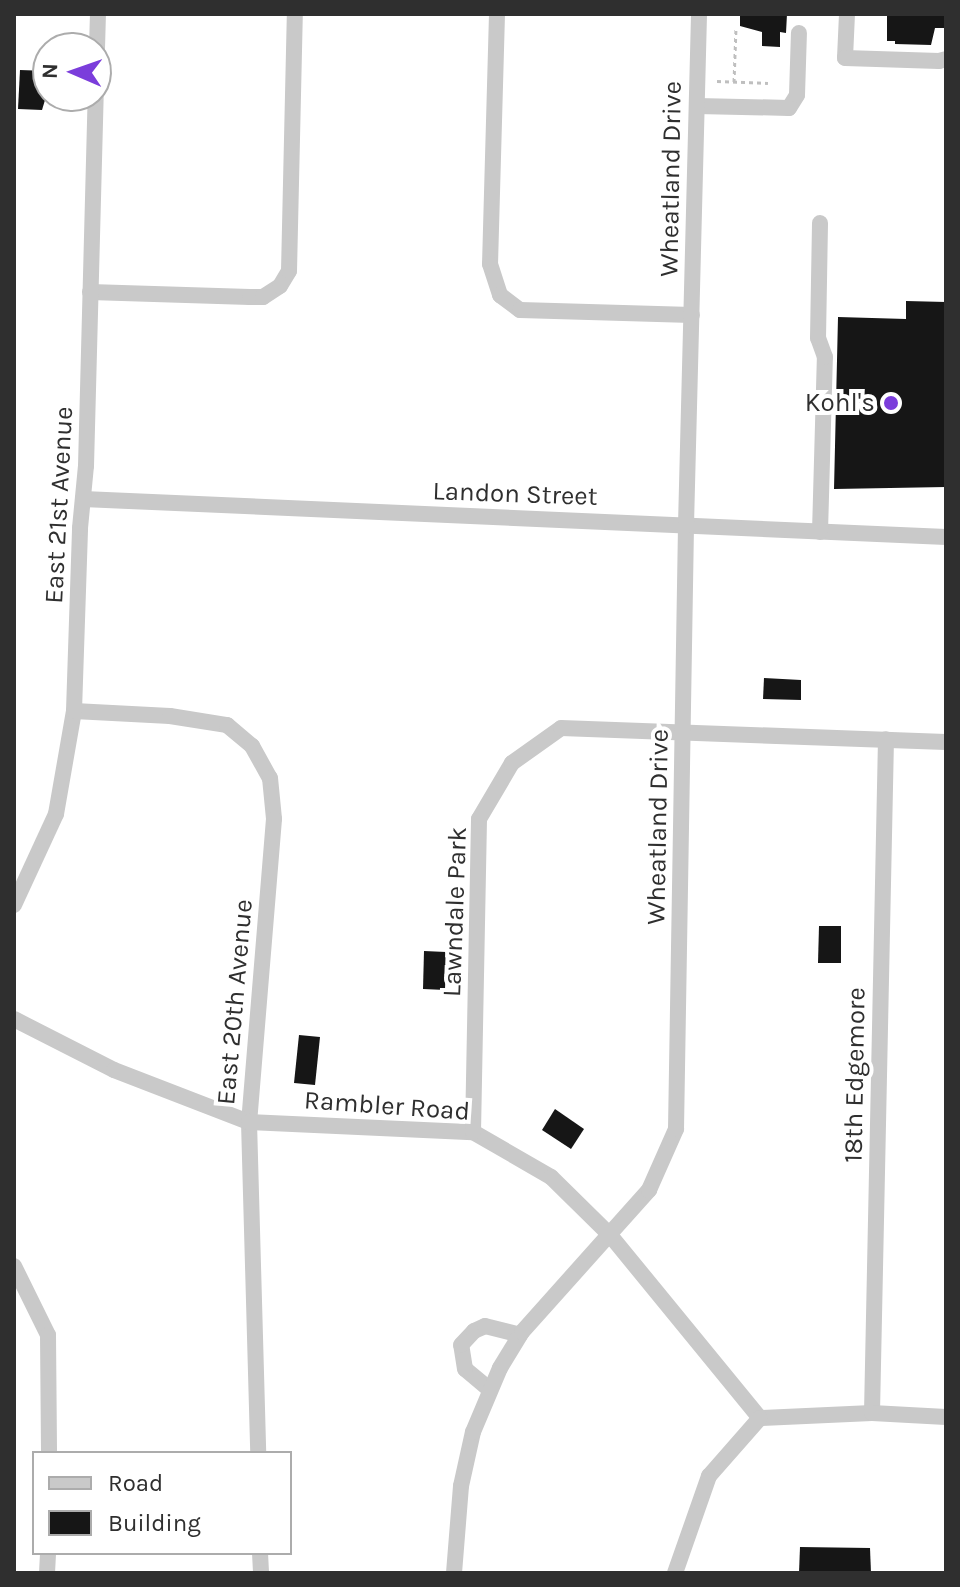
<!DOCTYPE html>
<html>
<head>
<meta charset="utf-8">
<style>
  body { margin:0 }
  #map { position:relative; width:960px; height:1587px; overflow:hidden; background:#fff; font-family:Karla,sans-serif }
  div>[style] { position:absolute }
  .building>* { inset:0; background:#161616 }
  .path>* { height:3px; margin-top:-1.5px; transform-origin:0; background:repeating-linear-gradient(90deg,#bfbfbf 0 4px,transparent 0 8px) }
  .minor>* { height:16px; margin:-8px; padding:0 8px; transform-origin:8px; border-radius:8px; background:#c9c9c9 }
  .dots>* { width:22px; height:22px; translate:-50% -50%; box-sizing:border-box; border:4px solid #fff; border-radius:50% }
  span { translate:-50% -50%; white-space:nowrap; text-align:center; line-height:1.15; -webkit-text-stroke:8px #fff; paint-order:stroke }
  .street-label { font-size:26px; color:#2f2f2f }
  .poi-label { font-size:26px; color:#2f2f2f }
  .right { translate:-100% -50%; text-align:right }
  .frame { position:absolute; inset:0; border:16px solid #2f2f2f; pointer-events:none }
  .legend { position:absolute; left:32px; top:1451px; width:260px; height:104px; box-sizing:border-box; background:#fff; border:2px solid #acacac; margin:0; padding:10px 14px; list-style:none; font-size:24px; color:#2f2f2f }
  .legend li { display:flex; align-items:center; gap:16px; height:40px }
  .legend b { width:40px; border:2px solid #acacac }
  .north { position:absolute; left:32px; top:32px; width:80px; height:80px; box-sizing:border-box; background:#fff; border:2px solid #acacac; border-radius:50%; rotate:272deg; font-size:22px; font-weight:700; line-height:32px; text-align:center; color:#2f2f2f }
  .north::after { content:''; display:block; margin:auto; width:28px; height:36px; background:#7b3ddb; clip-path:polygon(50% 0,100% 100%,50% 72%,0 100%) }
</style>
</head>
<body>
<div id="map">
  <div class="building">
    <i style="clip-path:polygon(740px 14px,787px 14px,786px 33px,780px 32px,780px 47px,762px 46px,762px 32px,740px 26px)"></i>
    <i style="clip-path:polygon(887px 14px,946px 14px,946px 28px,935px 28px,931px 45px,895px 44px,895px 41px,887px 41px)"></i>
    <i style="clip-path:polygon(20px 70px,48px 71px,48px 90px,42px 110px,18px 109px)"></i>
    <i style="clip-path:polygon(906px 301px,946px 302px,946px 487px,834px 489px,838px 317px,906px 319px)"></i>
    <i style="clip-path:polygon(764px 678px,801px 680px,801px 700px,763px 699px)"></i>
    <i style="clip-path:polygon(819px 926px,841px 926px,841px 963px,818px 963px)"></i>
    <i style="clip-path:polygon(424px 951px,446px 952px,445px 990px,423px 989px)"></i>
    <i style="clip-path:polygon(299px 1035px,320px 1037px,315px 1085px,294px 1083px)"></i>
    <i style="clip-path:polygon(555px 1109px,584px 1129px,571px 1149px,542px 1130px)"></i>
    <i style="clip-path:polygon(800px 1547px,870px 1548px,871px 1573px,799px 1573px)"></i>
  </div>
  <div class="path">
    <i style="left:717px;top:81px;width:51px;rotate:2.2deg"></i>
    <i style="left:734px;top:82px;width:55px;rotate:-87.9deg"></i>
  </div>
  <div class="minor">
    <i style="left:497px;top:14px;width:250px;rotate:91.6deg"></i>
    <i style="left:490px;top:264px;width:33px;rotate:72deg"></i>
    <i style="left:500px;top:295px;width:25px;rotate:37deg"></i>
    <i style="left:520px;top:310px;width:172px;rotate:1.7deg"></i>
    <i style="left:847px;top:14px;width:44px;rotate:92.6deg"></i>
    <i style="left:845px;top:58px;width:94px;rotate:1.8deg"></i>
    <i style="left:939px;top:61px;width:7px;rotate:-16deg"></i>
    <i style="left:96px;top:84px;width:70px;rotate:-88.4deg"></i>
    <i style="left:697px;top:106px;width:92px;rotate:1.2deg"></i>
    <i style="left:789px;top:108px;width:15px;rotate:-58deg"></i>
    <i style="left:797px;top:95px;width:62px;rotate:-88.2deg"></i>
    <i style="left:90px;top:292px;width:160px;rotate:1.8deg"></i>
    <i style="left:250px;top:297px;width:13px"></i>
    <i style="left:263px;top:297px;width:20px;rotate:-33deg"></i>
    <i style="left:280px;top:286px;width:17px;rotate:-59deg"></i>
    <i style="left:289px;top:271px;width:257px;rotate:-88.7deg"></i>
    <i style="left:83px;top:499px;width:864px;rotate:2.52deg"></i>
    <i style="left:820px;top:532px;width:175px;rotate:-88.4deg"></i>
    <i style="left:825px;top:357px;width:20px;rotate:-110deg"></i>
    <i style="left:818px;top:338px;width:115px;rotate:-89deg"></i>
    <i style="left:74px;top:711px;width:96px;rotate:3deg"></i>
    <i style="left:170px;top:716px;width:58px;rotate:9deg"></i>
    <i style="left:227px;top:725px;width:33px;rotate:40deg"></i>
    <i style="left:252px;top:746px;width:37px;rotate:61deg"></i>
    <i style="left:270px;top:778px;width:41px;rotate:84.4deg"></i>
    <i style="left:274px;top:819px;width:304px;rotate:94.7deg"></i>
    <i style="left:249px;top:1122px;width:331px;rotate:88.4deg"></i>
    <i style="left:14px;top:905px;width:100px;rotate:-65.2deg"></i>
    <i style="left:56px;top:814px;width:105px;rotate:-80.1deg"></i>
    <i style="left:74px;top:711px;width:183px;rotate:-88.1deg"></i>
    <i style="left:80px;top:528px;width:62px;rotate:-84.5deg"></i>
    <i style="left:86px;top:466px;width:370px;rotate:-88.5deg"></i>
    <i style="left:14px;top:1019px;width:112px;rotate:27deg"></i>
    <i style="left:114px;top:1070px;width:145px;rotate:21.1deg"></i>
    <i style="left:249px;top:1122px;width:224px;rotate:2.6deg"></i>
    <i style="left:473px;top:1132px;width:90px;rotate:30deg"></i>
    <i style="left:551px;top:1177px;width:83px;rotate:44.5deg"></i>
    <i style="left:610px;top:1235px;width:237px;rotate:50.7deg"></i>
    <i style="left:473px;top:1132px;width:313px;rotate:-88.9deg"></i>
    <i style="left:479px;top:819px;width:65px;rotate:-59.5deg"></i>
    <i style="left:512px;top:763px;width:60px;rotate:-35.5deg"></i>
    <i style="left:561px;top:728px;width:385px;rotate:2.1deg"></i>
    <i style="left:14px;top:1266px;width:77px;rotate:63.8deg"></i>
    <i style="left:48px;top:1335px;width:118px;rotate:89.5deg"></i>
    <i style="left:489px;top:1389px;width:31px;rotate:-140deg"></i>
    <i style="left:465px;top:1369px;width:24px;rotate:-99deg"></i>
    <i style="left:461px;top:1345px;width:19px;rotate:-47deg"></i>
    <i style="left:474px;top:1331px;width:12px;rotate:-24deg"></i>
    <i style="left:485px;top:1326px;width:36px;rotate:14deg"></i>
    <i style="left:872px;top:1413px;width:674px;rotate:-88.81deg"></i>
    <i style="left:760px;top:1418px;width:112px;rotate:-2.6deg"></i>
    <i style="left:872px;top:1413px;width:74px;rotate:3.1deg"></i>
    <i style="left:260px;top:1553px;width:20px;rotate:87deg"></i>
    <i style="left:47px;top:1573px;width:20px;rotate:-87deg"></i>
    <i style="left:454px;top:1573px;width:87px;rotate:-85.4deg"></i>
    <i style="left:461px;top:1486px;width:55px;rotate:-77.5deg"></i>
    <i style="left:473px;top:1432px;width:69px;rotate:-67.1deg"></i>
    <i style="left:500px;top:1368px;width:42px;rotate:-58.6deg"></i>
    <i style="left:522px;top:1332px;width:191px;rotate:-48.2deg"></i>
    <i style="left:649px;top:1190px;width:67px;rotate:-66.1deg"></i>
    <i style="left:676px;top:1129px;width:604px;rotate:-89.05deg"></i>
    <i style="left:686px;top:525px;width:511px;rotate:-88.54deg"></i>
    <i style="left:675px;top:1573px;width:103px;rotate:-70.7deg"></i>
    <i style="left:709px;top:1476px;width:77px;rotate:-48.7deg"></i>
  </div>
  <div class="dots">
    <i style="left:891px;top:403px;background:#7b3ddb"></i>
  </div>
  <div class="street-label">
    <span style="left:671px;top:179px;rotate:-89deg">Wheatland Drive</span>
    <span style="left:515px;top:494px;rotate:2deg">Landon Street</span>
    <span style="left:59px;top:505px;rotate:-87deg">East 21st Avenue</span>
    <span style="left:658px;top:827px;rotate:-89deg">Wheatland Drive</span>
    <span style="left:455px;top:912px;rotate:-88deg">Lawndale Park</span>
    <span style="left:235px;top:1002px;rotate:-85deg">East 20th Avenue</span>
    <span style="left:855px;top:1075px;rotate:-89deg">18th Edgemore</span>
    <span style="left:387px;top:1106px;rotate:4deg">Rambler Road</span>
  </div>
  <div class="poi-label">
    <span class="right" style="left:875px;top:403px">Kohl's</span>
  </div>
  <div class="frame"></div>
  <ul class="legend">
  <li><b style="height:10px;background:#c9c9c9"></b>Road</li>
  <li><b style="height:22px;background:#161616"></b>Building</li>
  </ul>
  <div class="north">N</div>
</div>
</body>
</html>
